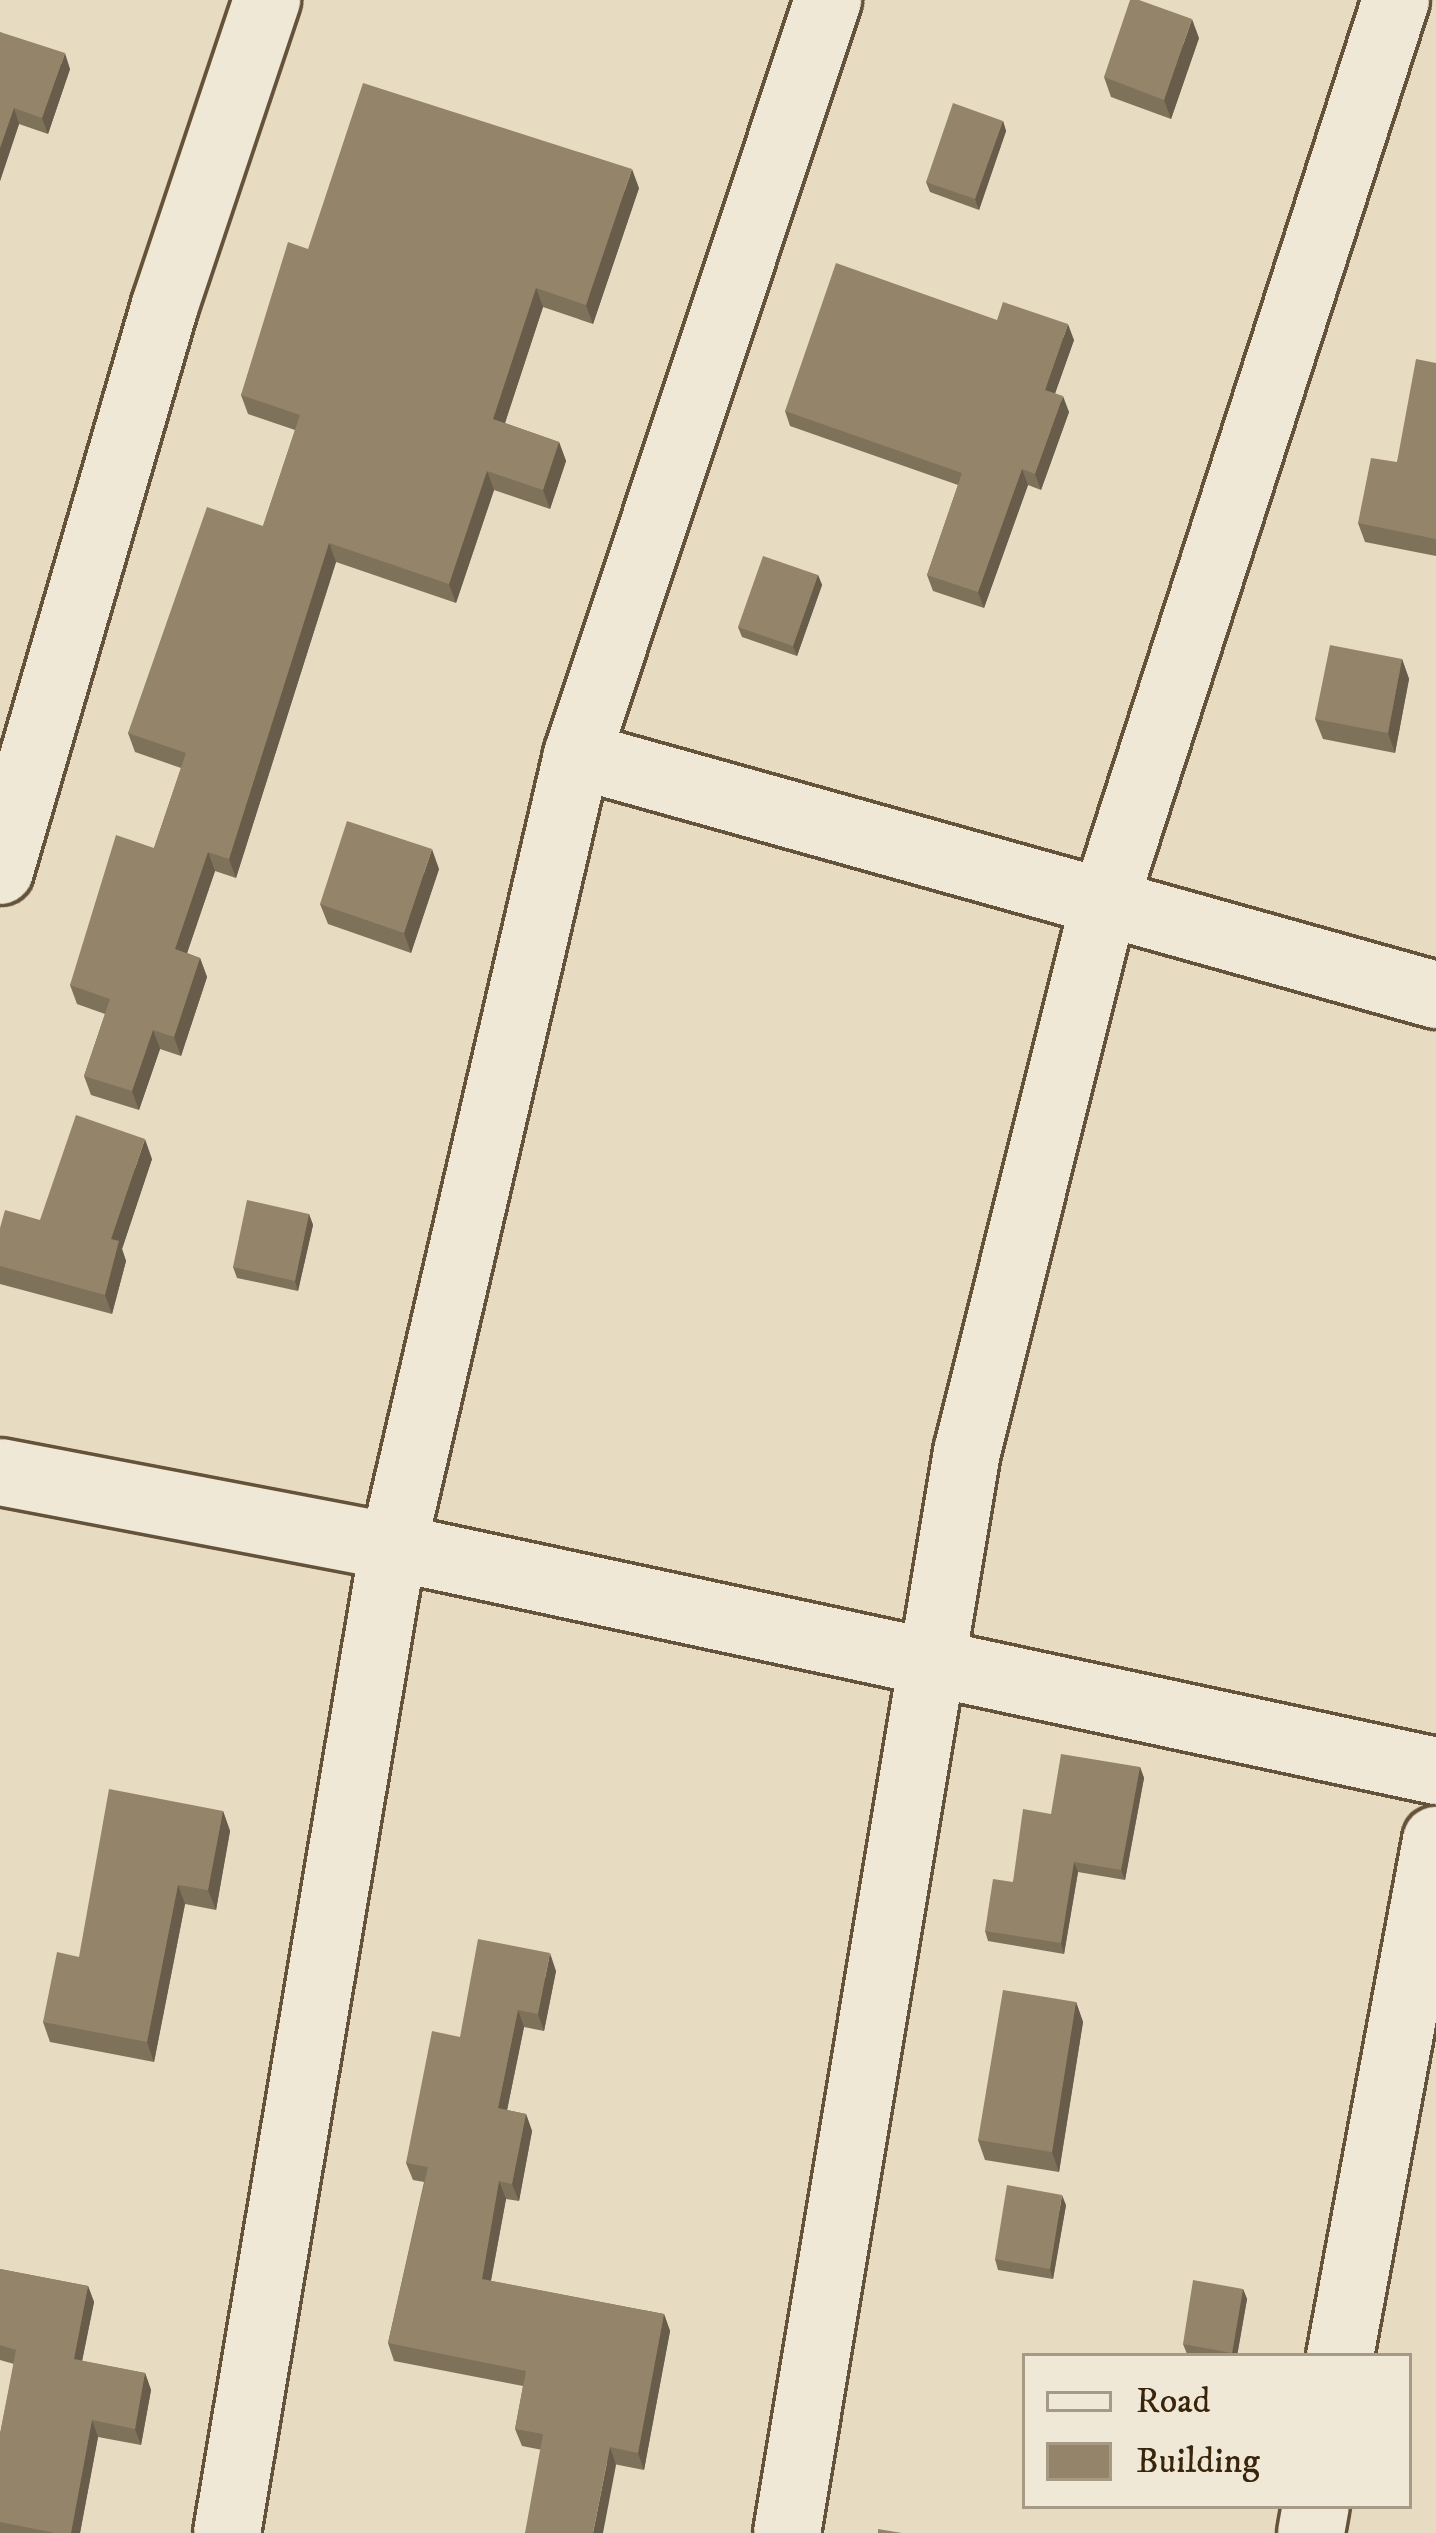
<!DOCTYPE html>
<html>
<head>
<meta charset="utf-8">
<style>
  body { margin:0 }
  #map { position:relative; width:1436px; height:2533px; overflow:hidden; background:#e7dcc2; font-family:"IM FELL DW Pica",serif }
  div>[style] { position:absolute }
  .roads { filter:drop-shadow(3px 0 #655339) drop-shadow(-3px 0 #655339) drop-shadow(0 3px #655339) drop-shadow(0 -3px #655339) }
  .minor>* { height:66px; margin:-33px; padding:0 33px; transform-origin:33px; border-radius:33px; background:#efe8d7 }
  .wall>* { inset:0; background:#7f725b }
  .shaded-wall>* { inset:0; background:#685c4a }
  .building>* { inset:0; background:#94846a }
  span { translate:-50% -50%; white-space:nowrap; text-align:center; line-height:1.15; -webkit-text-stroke:9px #efe8d7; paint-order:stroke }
  .legend { position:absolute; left:1022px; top:2353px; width:390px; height:156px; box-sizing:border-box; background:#efe8d7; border:3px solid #a79a85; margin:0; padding:15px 21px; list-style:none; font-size:36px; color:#3a250b }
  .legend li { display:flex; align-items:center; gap:24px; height:60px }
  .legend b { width:60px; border:3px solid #a79a85 }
</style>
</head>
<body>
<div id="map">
  <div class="roads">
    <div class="minor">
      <i style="left:577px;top:755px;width:892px;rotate:15.61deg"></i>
      <i style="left:0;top:871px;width:590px;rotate:-73.75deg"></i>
      <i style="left:165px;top:305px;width:322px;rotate:-71.5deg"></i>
      <i style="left:0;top:1472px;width:400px;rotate:10.8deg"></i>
      <i style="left:393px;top:1547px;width:1067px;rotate:12.12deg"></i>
      <i style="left:1340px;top:2356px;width:525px;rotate:-79.46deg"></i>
      <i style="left:227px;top:2533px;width:1000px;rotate:-80.44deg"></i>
      <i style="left:393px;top:1547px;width:813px;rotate:-76.92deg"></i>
      <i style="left:577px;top:755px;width:796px;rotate:-71.61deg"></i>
      <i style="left:787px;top:2533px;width:1096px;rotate:-80.55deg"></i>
      <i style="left:967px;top:1452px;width:562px;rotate:-75.99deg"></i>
      <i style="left:1103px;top:907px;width:953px;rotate:-72.1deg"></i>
      <i style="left:1311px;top:2533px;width:27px;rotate:-80deg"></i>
    </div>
  </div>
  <div class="wall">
    <i style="clip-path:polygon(0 32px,70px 69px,48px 134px,19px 124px,0 181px)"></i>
    <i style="clip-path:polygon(1199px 38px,1171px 119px,1111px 97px,1104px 77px)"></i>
    <i style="clip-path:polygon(1003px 121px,1006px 131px,979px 210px,930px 192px,926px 182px)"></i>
    <i style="clip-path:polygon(639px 188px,593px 324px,543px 307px,505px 423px,559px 442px,566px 461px,550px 509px,494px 490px,456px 603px,336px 562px,236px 878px,215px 871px,187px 953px,200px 958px,207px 977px,181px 1056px,160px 1049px,139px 1110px,91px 1095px,84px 1076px,105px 1014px,77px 1004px,70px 985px,154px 848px,181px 768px,135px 752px,128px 733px,263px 526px,295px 430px,248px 414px,241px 395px,308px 249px)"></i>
    <i style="clip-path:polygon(997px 320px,1074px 340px,1055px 393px,1069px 412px,1041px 490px,1028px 485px,984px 608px,933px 591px,927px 575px,958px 485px,790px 426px,785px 411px)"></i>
    <i style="clip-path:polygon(1436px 363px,1436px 556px,1365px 542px,1358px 523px,1397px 462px)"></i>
    <i style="clip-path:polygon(818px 575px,822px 585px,797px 656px,742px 637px,738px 627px)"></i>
    <i style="clip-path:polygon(1402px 659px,1409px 679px,1395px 753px,1323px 739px,1315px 719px)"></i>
    <i style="clip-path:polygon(439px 869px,411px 953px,328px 924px,320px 904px)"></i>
    <i style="clip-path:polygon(152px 1159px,122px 1249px,126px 1261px,112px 1314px,0 1284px,0 1228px,40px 1220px)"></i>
    <i style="clip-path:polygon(309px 1214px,313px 1225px,298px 1291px,237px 1278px,233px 1267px)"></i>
    <i style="clip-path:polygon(1140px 1767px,1144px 1778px,1125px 1880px,1078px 1872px,1064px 1954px,988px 1941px,985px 1931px,1051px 1814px)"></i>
    <i style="clip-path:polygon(223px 1811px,230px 1831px,216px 1910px,185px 1904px,154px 2062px,50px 2042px,43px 2022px,79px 1957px)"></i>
    <i style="clip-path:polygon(556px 1971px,544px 2031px,524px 2027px,507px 2110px,526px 2114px,532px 2131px,519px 2201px,506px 2199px,491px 2281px,664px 2314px,670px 2331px,644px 2470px,522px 2446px,515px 2429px,523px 2386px,394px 2361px,388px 2343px,424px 2182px,413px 2180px,406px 2163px,460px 2037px)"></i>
    <i style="clip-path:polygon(1076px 2002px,1083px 2022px,1059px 2172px,985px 2160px,978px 2140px)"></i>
    <i style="clip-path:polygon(1066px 2205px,1053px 2279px,998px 2270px,995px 2259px)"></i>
    <i style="clip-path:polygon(0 2269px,88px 2286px,94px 2302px,82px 2361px,145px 2373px,151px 2390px,141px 2445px,98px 2437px,80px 2533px,0 2533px,0 2434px,14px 2364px,0 2360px)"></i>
    <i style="clip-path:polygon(1243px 2289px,1247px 2299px,1237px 2356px,1197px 2356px,1187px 2354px,1183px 2344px)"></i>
  </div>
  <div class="shaded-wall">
    <i style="clip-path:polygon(1192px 19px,1199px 38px,1171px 119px,1164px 100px)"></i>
    <i style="clip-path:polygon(65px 53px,70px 69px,48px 134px,42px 118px)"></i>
    <i style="clip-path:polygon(14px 108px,19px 124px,0 181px,0 148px)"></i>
    <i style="clip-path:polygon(1003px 121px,1006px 131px,979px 210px,975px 199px)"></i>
    <i style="clip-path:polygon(632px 169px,639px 188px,593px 324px,586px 305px)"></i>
    <i style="clip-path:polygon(536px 288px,543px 307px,500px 438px,493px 419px)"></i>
    <i style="clip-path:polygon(1068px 324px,1074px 340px,1051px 405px,1045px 390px)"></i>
    <i style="clip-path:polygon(1063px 396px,1069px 412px,1041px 490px,1035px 474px)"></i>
    <i style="clip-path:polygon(559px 442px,566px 461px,550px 509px,543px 490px)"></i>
    <i style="clip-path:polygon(1022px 469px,1028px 485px,984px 608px,978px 592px)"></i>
    <i style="clip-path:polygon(487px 471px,494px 490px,456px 603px,449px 584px)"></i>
    <i style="clip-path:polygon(329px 543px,336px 562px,236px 878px,229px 859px)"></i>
    <i style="clip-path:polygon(818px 575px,822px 585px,797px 656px,793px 646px)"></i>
    <i style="clip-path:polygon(1402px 659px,1409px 679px,1395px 753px,1388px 733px)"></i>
    <i style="clip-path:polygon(432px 849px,439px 869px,411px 953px,404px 933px)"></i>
    <i style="clip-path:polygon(208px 852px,215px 871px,182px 968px,175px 949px)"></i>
    <i style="clip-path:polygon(200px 958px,207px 977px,181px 1056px,174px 1037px)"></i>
    <i style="clip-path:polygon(153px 1030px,160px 1049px,139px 1110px,132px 1091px)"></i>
    <i style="clip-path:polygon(145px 1139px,152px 1159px,122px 1249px,126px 1261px,112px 1314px,105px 1295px,111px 1239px)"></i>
    <i style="clip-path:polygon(309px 1214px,313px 1225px,298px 1291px,295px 1281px)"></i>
    <i style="clip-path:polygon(1140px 1767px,1144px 1778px,1125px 1880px,1121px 1870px)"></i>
    <i style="clip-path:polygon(223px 1811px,230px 1831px,216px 1910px,208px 1890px)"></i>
    <i style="clip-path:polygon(1074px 1862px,1078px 1872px,1064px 1954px,1061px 1943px)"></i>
    <i style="clip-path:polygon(178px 1885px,185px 1904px,154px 2062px,147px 2042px)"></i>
    <i style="clip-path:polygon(550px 1953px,556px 1971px,544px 2031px,538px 2014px)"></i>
    <i style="clip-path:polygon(1076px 2002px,1083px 2022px,1059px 2172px,1052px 2152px)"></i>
    <i style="clip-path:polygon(518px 2010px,524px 2027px,504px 2125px,498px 2108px)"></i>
    <i style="clip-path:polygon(526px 2114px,532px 2131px,519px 2201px,512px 2184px)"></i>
    <i style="clip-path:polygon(499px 2181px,506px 2199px,488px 2296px,482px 2279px)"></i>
    <i style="clip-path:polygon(1062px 2195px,1066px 2205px,1053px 2279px,1050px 2269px)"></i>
    <i style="clip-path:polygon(88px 2286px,94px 2302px,79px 2376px,74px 2359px)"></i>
    <i style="clip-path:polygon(1243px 2289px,1247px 2299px,1237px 2356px,1234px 2356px,1232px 2353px)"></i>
    <i style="clip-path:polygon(664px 2314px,670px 2331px,644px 2470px,638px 2453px)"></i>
    <i style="clip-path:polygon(145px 2373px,151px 2390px,141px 2445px,135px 2429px)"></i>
    <i style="clip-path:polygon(92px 2420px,98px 2437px,80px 2533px,71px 2533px)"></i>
    <i style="clip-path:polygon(610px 2447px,616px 2465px,603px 2533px,593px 2533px)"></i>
  </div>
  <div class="building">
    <i style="clip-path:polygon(1130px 0,1139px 0,1192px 19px,1164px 100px,1104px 77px)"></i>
    <i style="clip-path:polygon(0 32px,65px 53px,42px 118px,14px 108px,0 148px)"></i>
    <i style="clip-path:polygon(363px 83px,632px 169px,586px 305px,536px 288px,493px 419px,559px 442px,543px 490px,487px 471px,449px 584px,329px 543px,229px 859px,208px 852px,175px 949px,200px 958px,174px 1037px,153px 1030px,132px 1091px,84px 1076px,110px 999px,70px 985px,116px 835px,154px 848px,186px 753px,128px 733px,207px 507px,263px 526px,300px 415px,241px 395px,288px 242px,308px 249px)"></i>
    <i style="clip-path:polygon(953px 103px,1003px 121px,975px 199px,926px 182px)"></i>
    <i style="clip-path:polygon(836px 263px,997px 320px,1003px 302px,1068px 324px,1045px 390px,1063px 396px,1035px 474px,1022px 469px,978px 592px,927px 575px,962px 473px,785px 411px)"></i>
    <i style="clip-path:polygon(1416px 359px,1436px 363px,1436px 539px,1358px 523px,1371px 458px,1397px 462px)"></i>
    <i style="clip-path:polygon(763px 556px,818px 575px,793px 646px,738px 627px)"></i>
    <i style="clip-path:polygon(1330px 645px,1402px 659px,1388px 733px,1315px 719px)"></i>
    <i style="clip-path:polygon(347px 821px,432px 849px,404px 933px,320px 904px)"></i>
    <i style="clip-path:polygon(76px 1115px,145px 1139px,111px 1239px,119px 1241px,105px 1295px,0 1266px,0 1228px,5px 1210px,40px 1220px)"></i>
    <i style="clip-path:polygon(247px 1200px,309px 1214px,295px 1281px,233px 1267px)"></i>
    <i style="clip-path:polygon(1061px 1754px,1140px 1767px,1121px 1870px,1074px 1862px,1061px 1943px,985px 1931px,993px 1879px,1013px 1882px,1023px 1809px,1051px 1814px)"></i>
    <i style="clip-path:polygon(109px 1789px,223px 1811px,208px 1890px,178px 1885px,147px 2042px,43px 2022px,57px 1952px,79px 1957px)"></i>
    <i style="clip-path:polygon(478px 1939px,550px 1953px,538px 2014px,518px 2010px,498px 2108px,526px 2114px,512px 2184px,499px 2181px,482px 2279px,664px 2314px,638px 2453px,610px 2447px,593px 2533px,525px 2533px,543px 2434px,515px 2429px,526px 2371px,388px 2343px,428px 2167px,406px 2163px,432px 2031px,460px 2037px)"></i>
    <i style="clip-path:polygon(1003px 1990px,1076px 2002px,1052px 2152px,978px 2140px)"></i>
    <i style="clip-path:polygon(1007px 2185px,1062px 2195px,1050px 2269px,995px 2259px)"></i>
    <i style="clip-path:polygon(0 2269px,88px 2286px,74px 2359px,145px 2373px,135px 2429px,92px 2420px,71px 2533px,55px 2533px,0 2522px,0 2434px,16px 2350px,0 2345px)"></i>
    <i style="clip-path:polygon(1193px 2280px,1243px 2289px,1232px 2353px,1183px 2344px)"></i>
    <i style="clip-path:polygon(878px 2529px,902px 2533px,878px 2533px)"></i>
  </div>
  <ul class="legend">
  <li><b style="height:15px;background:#efe8d7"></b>Road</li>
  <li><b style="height:33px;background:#94846a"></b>Building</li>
  </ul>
</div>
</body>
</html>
